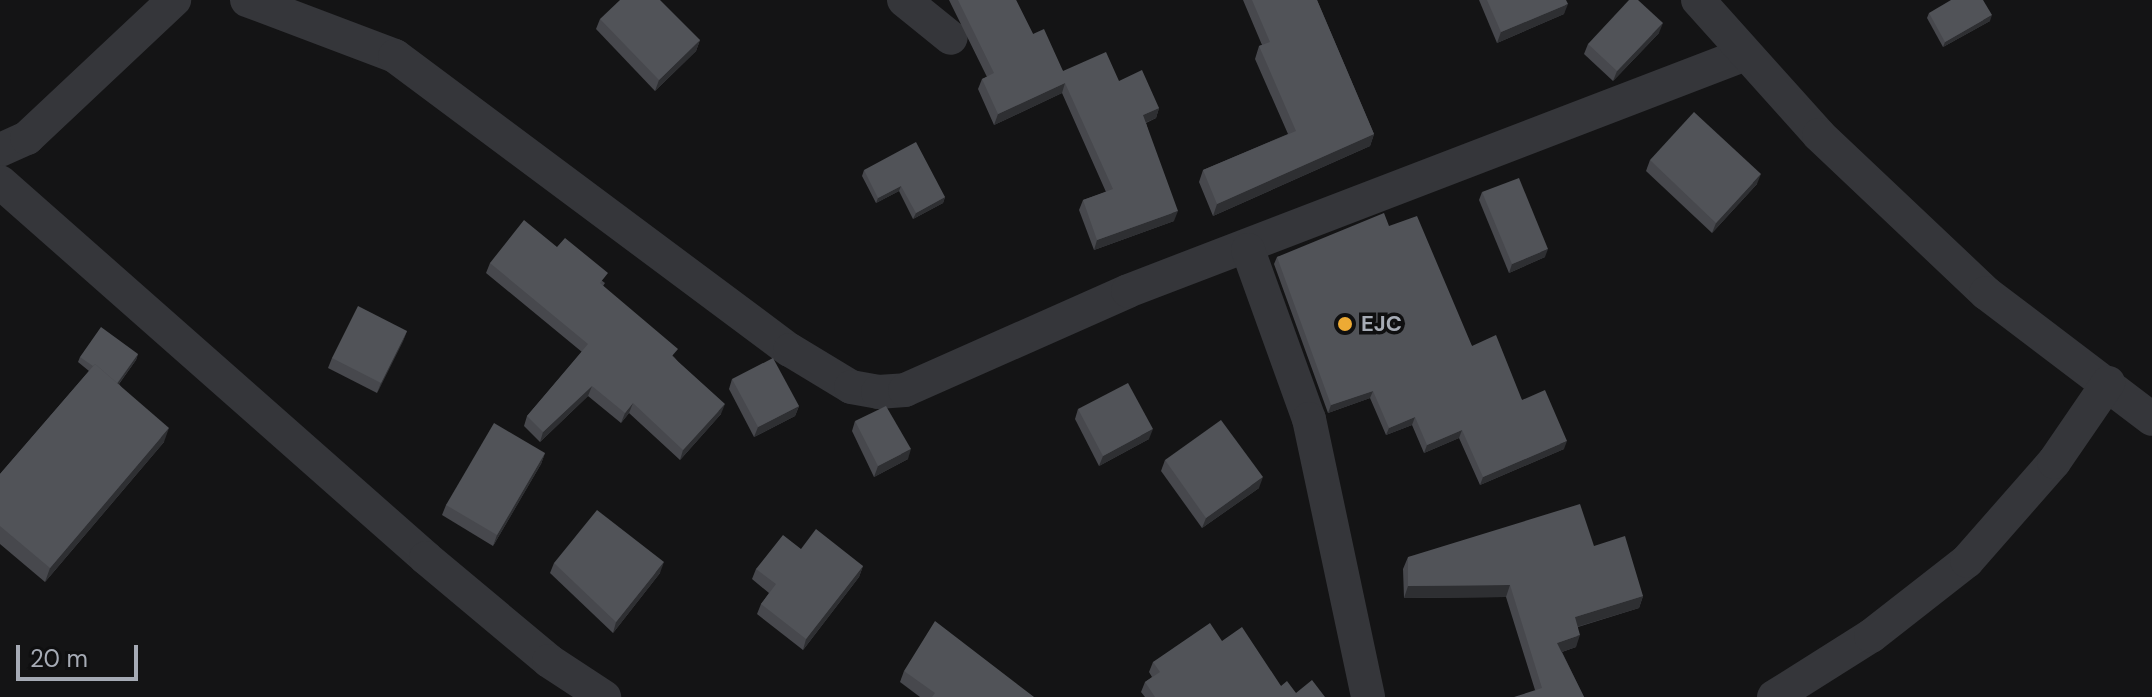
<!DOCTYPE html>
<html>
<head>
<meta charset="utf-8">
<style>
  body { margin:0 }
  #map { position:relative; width:2152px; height:697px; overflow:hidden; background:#141415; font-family:"DM Sans",sans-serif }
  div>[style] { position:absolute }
  .minor>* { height:34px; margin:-17px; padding:0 17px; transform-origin:17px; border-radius:17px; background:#35363a }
  .wall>* { inset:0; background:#47484d }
  .shaded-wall>* { inset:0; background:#2e2f32 }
  .building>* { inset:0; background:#515358 }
  .dots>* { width:22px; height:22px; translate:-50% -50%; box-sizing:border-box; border:4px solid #0f0f10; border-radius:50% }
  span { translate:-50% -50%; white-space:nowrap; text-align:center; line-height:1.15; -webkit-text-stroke:7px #0f0f10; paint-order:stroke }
  .poi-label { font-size:22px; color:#a6abb5; font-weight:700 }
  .left { translate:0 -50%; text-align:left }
  .scale { position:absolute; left:16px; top:645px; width:122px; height:36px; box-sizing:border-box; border:4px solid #a6abb5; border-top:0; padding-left:10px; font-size:24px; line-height:28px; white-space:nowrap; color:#a6abb5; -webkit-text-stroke:6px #0f0f10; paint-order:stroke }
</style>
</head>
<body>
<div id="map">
  <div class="minor">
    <i style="left:247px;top:0;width:158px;rotate:20.7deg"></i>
    <i style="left:395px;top:56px;width:492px;rotate:36.7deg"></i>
    <i style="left:790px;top:350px;width:71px;rotate:31.2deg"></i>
    <i style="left:851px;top:387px;width:27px;rotate:10deg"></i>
    <i style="left:878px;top:392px;width:27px;rotate:-4deg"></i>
    <i style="left:905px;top:390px;width:244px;rotate:-23.9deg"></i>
    <i style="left:1128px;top:291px;width:659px;rotate:-20.99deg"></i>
    <i style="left:904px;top:0;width:60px;rotate:39deg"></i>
    <i style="left:1698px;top:0;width:181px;rotate:48.1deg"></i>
    <i style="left:1819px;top:135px;width:230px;rotate:43.4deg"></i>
    <i style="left:1986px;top:293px;width:208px;rotate:37.2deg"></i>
    <i style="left:0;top:150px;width:30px;rotate:-24deg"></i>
    <i style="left:27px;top:138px;width:202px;rotate:-43.2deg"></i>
    <i style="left:0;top:182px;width:568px;rotate:41.43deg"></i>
    <i style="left:426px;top:558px;width:160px;rotate:39.9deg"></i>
    <i style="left:549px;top:661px;width:66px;rotate:33.2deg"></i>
    <i style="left:1248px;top:250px;width:180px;rotate:70.2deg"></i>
    <i style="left:1309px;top:419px;width:284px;rotate:78deg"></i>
    <i style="left:1774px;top:697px;width:115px;rotate:-32.2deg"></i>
    <i style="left:1871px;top:636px;width:122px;rotate:-38deg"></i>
    <i style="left:1967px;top:561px;width:132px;rotate:-48.7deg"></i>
    <i style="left:2054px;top:462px;width:96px;rotate:-55.6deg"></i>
  </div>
  <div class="wall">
    <i style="clip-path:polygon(949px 0,1016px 0,1033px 34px,1063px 71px,1119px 81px,1159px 108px,1156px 118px,1146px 123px,1174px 221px,1094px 250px,1079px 210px,1083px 200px,1106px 192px,1062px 93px,994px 125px,978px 89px,982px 79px,987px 77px)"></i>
    <i style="clip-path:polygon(1243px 0,1317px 0,1374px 134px,1370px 146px,1213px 216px,1199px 182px,1203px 170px,1288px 134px,1255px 59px,1259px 46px,1262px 45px)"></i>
    <i style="clip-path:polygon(1479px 0,1566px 0,1564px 14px,1497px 43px)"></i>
    <i style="clip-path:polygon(1929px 13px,1990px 21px,1943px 47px,1927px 18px)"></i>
    <i style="clip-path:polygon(600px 19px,700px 40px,696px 51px,655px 91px,596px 29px)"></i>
    <i style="clip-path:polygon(1659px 33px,1613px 81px,1584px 54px,1588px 44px)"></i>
    <i style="clip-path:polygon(1650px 160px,1757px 184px,1712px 233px,1646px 171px)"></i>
    <i style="clip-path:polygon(864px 170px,945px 197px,943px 203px,913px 219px,899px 191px,876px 203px,862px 176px)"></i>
    <i style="clip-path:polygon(1482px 192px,1545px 257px,1509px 273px,1479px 200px)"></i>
    <i style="clip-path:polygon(1389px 226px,1472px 346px,1522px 400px,1564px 449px,1480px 485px,1459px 438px,1424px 453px,1412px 425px,1386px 435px,1370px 398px,1328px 413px,1274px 264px,1277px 257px)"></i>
    <i style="clip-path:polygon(557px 247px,605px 283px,603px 286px,675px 358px,721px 414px,680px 460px,629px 413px,621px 423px,588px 396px,540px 442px,524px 426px,527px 416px,582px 352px,486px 273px,490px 263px)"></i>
    <i style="clip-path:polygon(407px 331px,403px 341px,377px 393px,328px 368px,332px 358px)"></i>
    <i style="clip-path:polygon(138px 354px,136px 360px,119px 384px,164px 442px,45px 582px,0 544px,0 474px,89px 371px,78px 362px,80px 357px)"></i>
    <i style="clip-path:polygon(732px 379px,799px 406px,795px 416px,754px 437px,729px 389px)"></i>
    <i style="clip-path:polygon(1078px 409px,1149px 439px,1099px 466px,1075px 419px)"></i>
    <i style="clip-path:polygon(855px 421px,908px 459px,874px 477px,852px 431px)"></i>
    <i style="clip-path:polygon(545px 453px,541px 464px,493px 546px,442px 515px,446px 505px)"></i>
    <i style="clip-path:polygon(1165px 460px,1259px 488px,1202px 528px,1161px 471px)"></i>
    <i style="clip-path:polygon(1594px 546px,1643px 596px,1639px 608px,1578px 627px,1576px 647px,1562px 652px,1584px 697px,1535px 690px,1506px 597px,1404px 598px,1403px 569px,1408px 557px)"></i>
    <i style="clip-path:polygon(801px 549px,863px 566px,859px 577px,803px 650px,757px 614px,761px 604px,769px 593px,752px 579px,756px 569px)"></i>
    <i style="clip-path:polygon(554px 563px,660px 573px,613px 633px,550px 573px)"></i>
    <i style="clip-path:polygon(1222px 641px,1281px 686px,1296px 693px,1325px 697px,1145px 697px,1141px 692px,1145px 682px,1152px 677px,1149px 672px,1153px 662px)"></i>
    <i style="clip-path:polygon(904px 671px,1034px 697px,920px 697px,900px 682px)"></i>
  </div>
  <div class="shaded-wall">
    <i style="clip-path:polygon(1568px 4px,1564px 14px,1497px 43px,1501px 32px)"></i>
    <i style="clip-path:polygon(1992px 15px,1990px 21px,1943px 47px,1945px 42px)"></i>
    <i style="clip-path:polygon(1663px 23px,1659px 33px,1613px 81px,1617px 71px)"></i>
    <i style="clip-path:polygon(700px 40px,696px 51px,655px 91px,659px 80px)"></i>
    <i style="clip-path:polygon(1065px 83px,1062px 93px,994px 125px,998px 114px)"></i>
    <i style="clip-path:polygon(1159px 108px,1156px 118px,1140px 125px,1143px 115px)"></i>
    <i style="clip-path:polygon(1374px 134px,1370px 146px,1213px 216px,1217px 204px)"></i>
    <i style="clip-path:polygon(1761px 174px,1757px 184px,1712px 233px,1716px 223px)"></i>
    <i style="clip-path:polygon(901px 186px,899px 191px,876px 203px,878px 198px)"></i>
    <i style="clip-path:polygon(945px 197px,943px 203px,913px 219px,916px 213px)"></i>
    <i style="clip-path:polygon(1178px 211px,1174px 221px,1094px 250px,1097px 240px)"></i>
    <i style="clip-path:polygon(1548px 249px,1545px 257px,1509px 273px,1512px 264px)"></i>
    <i style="clip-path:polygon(407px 331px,403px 341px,377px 393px,381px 383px)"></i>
    <i style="clip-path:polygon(138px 354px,136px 360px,115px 389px,117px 384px)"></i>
    <i style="clip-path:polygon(592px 386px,588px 396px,540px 442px,543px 432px)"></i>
    <i style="clip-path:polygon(1373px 391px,1370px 398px,1328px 413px,1331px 405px)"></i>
    <i style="clip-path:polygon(633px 403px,629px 413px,621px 423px,625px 413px)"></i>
    <i style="clip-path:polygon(725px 404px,721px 414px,680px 460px,683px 450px)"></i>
    <i style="clip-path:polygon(799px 406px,795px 416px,754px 437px,758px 427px)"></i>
    <i style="clip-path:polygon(1415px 417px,1412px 425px,1386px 435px,1389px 428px)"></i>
    <i style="clip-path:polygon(169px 428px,164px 442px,45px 582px,50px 568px)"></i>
    <i style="clip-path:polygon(1153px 429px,1149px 439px,1099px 466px,1103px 456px)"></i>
    <i style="clip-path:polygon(1462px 430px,1459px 438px,1424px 453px,1427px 445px)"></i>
    <i style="clip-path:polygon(1567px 441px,1564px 449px,1480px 485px,1483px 477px)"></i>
    <i style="clip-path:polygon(911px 449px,908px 459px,874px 477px,878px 466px)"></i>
    <i style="clip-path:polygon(545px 453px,541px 464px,493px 546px,497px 535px)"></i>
    <i style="clip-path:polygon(1263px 477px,1259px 488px,1202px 528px,1206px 518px)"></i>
    <i style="clip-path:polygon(664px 562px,660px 573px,613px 633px,616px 622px)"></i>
    <i style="clip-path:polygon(863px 566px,859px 577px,803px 650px,806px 639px)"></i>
    <i style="clip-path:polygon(1510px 585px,1506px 597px,1404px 598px,1408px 586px)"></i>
    <i style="clip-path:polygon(1643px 596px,1639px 608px,1570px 629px,1575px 617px)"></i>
    <i style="clip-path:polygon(1580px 635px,1576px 647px,1553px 655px,1557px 643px)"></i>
  </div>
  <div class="building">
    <i style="clip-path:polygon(620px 0,660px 0,700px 40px,659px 80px,600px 19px)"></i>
    <i style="clip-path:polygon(958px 0,1016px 0,1033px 34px,1044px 29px,1063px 71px,1106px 52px,1119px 81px,1142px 70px,1159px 108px,1143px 115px,1178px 211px,1097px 240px,1083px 200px,1113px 189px,1065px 83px,998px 114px,982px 79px,994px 73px)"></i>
    <i style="clip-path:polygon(1252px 0,1317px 0,1374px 134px,1217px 204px,1203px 170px,1296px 131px,1259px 46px,1270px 42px)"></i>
    <i style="clip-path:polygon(1487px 0,1566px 0,1568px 4px,1501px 32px)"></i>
    <i style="clip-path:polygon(1629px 0,1638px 0,1663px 23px,1617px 71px,1588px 44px)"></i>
    <i style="clip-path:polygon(1951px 0,1983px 0,1992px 15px,1945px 42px,1929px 13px)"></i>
    <i style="clip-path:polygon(1694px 112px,1761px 174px,1716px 223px,1650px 160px)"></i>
    <i style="clip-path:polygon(916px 142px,945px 197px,916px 213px,901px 186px,878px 198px,864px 170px)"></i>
    <i style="clip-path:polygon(1519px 178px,1548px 249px,1512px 264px,1482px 192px)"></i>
    <i style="clip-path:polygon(1384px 213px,1389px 226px,1417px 216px,1472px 346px,1496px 335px,1522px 400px,1545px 390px,1567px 441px,1483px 477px,1462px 430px,1427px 445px,1415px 417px,1389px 428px,1373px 391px,1331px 405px,1277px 257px)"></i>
    <i style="clip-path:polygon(524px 220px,557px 247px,565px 238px,608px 273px,600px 283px,678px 349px,672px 356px,725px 404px,683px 450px,633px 403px,625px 413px,592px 386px,543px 432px,527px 416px,588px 344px,490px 263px)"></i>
    <i style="clip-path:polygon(358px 306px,407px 331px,381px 383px,332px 358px)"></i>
    <i style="clip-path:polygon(101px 327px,138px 354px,117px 383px,95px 364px,93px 366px,80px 357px)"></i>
    <i style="clip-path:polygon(773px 358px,799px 406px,758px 427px,732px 379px)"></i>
    <i style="clip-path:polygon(95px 364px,169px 428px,50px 568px,0 526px,0 474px)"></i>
    <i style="clip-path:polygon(1128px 383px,1153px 429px,1103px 456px,1078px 409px)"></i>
    <i style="clip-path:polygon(886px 406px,911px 449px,878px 466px,855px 421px)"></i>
    <i style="clip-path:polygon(1221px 420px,1263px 477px,1206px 518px,1165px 460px)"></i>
    <i style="clip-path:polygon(494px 423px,545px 453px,497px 535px,446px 505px)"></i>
    <i style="clip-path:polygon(1580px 504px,1594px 546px,1625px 536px,1643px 596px,1575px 617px,1580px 635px,1557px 643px,1584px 697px,1514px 697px,1542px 688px,1510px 585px,1408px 586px,1408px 557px)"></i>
    <i style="clip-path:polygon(597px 510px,664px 562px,616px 622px,554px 563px)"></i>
    <i style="clip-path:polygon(816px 529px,863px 566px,806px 639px,761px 604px,776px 584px,756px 569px,783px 535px,801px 549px)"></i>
    <i style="clip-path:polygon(935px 621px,1034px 697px,932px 697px,935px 693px,904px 671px)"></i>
    <i style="clip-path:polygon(1210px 623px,1222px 641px,1242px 627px,1281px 686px,1287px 681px,1296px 693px,1312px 680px,1325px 697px,1155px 697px,1145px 682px,1160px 672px,1153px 662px)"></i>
  </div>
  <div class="dots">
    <i style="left:1345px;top:324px;background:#edaa34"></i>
  </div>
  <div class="poi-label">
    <span class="left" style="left:1361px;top:324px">EJC</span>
  </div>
  <div class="scale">20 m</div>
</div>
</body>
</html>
